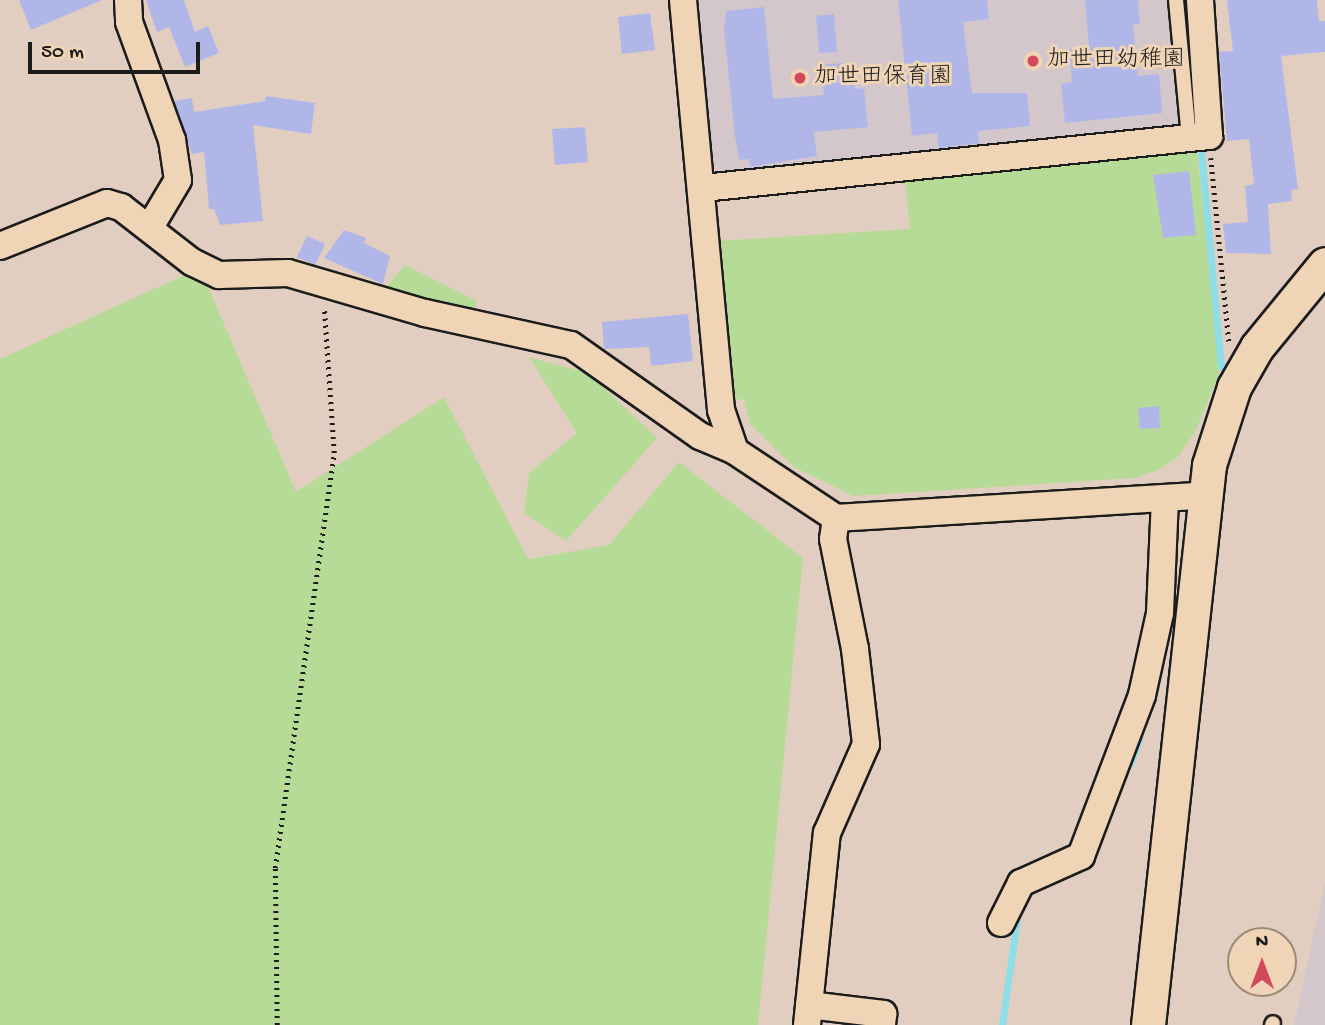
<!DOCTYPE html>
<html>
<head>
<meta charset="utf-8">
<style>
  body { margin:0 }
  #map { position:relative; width:1325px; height:1025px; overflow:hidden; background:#e2cec0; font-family:"Gochi Hand","Klee One",sans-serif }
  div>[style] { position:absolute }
  .built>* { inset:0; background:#d3c7cc }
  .green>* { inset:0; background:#b6db96 }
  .stream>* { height:7px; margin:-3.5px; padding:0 3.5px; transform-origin:3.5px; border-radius:3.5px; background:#8ddee6 }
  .building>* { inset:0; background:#b0b7e8 }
  .path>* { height:4.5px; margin-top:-2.25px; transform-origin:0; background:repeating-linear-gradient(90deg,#1c1c1c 0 2px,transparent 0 7px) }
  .roads { filter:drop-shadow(2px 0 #1c1c1c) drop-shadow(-2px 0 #1c1c1c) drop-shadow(0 2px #1c1c1c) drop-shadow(0 -2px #1c1c1c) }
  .service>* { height:14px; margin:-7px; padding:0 7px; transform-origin:7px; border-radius:7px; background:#efd4b6 }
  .minor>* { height:26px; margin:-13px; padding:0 13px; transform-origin:13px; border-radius:13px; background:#efd4b6 }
  .tertiary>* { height:33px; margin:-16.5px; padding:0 16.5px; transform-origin:16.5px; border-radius:16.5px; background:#efd4b6 }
  .dots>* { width:19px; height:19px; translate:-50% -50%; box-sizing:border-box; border:4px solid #efd4b6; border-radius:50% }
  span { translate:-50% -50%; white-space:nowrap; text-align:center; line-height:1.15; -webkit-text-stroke:6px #efd4b6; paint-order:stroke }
  .poi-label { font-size:23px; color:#1c1c1c }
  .left { translate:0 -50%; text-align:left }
  .north { position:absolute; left:1227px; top:927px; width:70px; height:70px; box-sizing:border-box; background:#efd4b6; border:2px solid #9b8a78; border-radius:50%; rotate:0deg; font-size:19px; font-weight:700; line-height:28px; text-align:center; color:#1c1c1c }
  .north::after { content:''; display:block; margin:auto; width:24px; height:32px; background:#d1495b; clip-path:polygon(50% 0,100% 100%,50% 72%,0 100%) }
  .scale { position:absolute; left:28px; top:42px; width:172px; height:32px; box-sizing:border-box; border:4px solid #1c1c1c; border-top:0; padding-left:9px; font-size:21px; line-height:24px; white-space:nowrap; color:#1c1c1c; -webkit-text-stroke:5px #efd4b6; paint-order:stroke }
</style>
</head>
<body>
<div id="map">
  <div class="built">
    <i style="clip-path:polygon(699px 0,1167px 0,1179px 122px,1171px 129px,724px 171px,712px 165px)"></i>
    <i style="clip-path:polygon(1325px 883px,1325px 1025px,1294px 1025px)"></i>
  </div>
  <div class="green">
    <i style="clip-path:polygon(1197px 149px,1219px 374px,1195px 432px,1178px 457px,1158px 470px,1135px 478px,853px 496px,794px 467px,750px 424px,744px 399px,734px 400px,716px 241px,910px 229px,905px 178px)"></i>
    <i style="clip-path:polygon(405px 265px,477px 301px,473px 313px,385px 289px)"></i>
    <i style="clip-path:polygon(200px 268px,296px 492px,444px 397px,528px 559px,609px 545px,679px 462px,803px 558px,758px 1025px,0 1025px,0 359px)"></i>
    <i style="clip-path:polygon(529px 357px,588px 373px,657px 438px,566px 541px,524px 513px,529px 473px,577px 433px)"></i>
  </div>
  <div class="stream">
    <i style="left:1200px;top:141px;width:227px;rotate:84.7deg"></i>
    <i style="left:1130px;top:764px;width:27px;rotate:-70deg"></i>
    <i style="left:1002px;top:1025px;width:115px;rotate:-82deg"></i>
  </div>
  <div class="building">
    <i style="clip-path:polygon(19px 0,102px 0,31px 30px)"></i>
    <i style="clip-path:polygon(146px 0,184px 0,195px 32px,208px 26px,219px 53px,185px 67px,169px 27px,157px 32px)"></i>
    <i style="clip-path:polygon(898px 0,987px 0,989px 19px,963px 22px,972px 93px,1027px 93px,1030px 126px,978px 131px,979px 143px,939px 148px,937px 133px,912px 136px)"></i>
    <i style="clip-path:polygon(1085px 0,1138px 0,1140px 24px,1133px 24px,1138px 76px,1159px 74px,1162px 113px,1065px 123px,1061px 84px,1072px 82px,1069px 49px,1089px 47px)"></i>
    <i style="clip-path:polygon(1227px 0,1317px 0,1319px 21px,1325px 21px,1325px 52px,1281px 56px,1298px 189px,1291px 190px,1292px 201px,1268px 204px,1271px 254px,1226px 253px,1223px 224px,1248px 222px,1245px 186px,1254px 184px,1249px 139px,1227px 141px,1219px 52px,1233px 51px)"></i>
    <i style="clip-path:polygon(764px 7px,773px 99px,824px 95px,821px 65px,853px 62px,855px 89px,864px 88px,868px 127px,814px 132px,817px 156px,750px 167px,749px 159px,739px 160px,735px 137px,724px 29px,726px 11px)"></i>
    <i style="clip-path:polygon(650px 13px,655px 50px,622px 54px,618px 17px)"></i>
    <i style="clip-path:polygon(834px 14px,837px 52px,819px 53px,816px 16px)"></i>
    <i style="clip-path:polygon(266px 96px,315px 103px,311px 134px,253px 125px,263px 221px,220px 225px,214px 209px,209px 209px,204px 152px,192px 154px,174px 101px,192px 98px,194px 112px,265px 101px)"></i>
    <i style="clip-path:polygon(585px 127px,588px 162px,555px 165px,552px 129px)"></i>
    <i style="clip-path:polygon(1189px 171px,1196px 235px,1163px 238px,1153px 175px)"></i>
    <i style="clip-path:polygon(344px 230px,366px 238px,364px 243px,390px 256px,383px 284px,324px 258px)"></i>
    <i style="clip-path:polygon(307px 236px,325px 244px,315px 265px,297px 257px)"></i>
    <i style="clip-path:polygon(688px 314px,693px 361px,651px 366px,649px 347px,604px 349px,602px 322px)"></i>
    <i style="clip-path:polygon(1159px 406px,1160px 428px,1140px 429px,1138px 408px)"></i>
  </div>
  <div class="path">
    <i style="left:1211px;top:158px;width:184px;rotate:84.4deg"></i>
    <i style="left:277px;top:1025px;width:157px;rotate:-90.7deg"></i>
    <i style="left:275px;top:868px;width:419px;rotate:-81.9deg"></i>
    <i style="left:334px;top:453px;width:145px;rotate:-93.9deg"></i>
  </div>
  <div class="roads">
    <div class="service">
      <i style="left:1176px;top:0;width:139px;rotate:84.6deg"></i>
      <i style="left:1272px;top:1025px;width:2px;rotate:-63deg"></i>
    </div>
    <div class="minor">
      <i style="left:128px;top:0;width:22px;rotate:87deg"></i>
      <i style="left:129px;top:22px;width:126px;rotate:70deg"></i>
      <i style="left:172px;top:140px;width:40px;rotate:81.5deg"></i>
      <i style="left:178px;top:180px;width:55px;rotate:120.8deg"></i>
      <i style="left:683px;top:0;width:412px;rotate:84.7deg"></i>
      <i style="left:721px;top:410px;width:43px;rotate:71.1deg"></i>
      <i style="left:703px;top:188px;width:509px;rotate:-5.87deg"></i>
      <i style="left:1209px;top:136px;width:136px;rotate:-93.8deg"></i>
      <i style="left:0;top:246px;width:115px;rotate:-21.9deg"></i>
      <i style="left:107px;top:203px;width:15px;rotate:16deg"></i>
      <i style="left:121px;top:207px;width:90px;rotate:37.8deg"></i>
      <i style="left:192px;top:262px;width:30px;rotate:26deg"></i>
      <i style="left:219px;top:275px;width:69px;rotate:-1.7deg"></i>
      <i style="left:288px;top:273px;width:143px;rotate:16.3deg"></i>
      <i style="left:425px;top:313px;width:149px;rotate:12.4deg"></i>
      <i style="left:571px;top:345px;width:158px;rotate:35.2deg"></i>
      <i style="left:700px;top:436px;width:38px;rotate:23deg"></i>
      <i style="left:735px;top:451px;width:121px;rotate:33.6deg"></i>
      <i style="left:836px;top:518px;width:372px;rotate:-3.5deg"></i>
      <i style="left:1001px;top:923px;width:45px;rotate:-63.4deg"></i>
      <i style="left:1021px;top:883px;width:66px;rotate:-24.2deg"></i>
      <i style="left:1081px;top:856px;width:172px;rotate:-69.2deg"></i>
      <i style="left:1142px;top:695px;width:84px;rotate:-77.6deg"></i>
      <i style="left:1160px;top:613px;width:114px;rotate:-87.5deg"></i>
      <i style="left:809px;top:1005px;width:75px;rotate:6.9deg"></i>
      <i style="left:883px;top:1014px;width:11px;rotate:95deg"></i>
      <i style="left:807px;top:1025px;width:193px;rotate:-84.1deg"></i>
      <i style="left:827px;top:833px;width:97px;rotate:-66.3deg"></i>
      <i style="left:866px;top:744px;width:96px;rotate:-96.6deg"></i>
      <i style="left:855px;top:649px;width:112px;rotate:-101.3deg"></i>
      <i style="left:833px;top:539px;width:21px;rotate:-82deg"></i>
    </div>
    <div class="tertiary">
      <i style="left:1148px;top:1025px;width:563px;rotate:-83.78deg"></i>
      <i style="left:1209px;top:465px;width:82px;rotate:-72.2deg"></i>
      <i style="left:1234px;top:387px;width:46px;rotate:-60.1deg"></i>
      <i style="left:1257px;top:347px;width:107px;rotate:-50.7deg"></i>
    </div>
  </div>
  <div class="dots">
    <i style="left:1033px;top:61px;background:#d1495b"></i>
    <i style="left:800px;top:78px;background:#d1495b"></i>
  </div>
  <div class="poi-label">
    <span class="left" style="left:1047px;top:61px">加世田幼稚園</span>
    <span class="left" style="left:814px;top:78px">加世田保育園</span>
  </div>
  <div class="north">N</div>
  <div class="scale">50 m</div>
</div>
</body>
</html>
